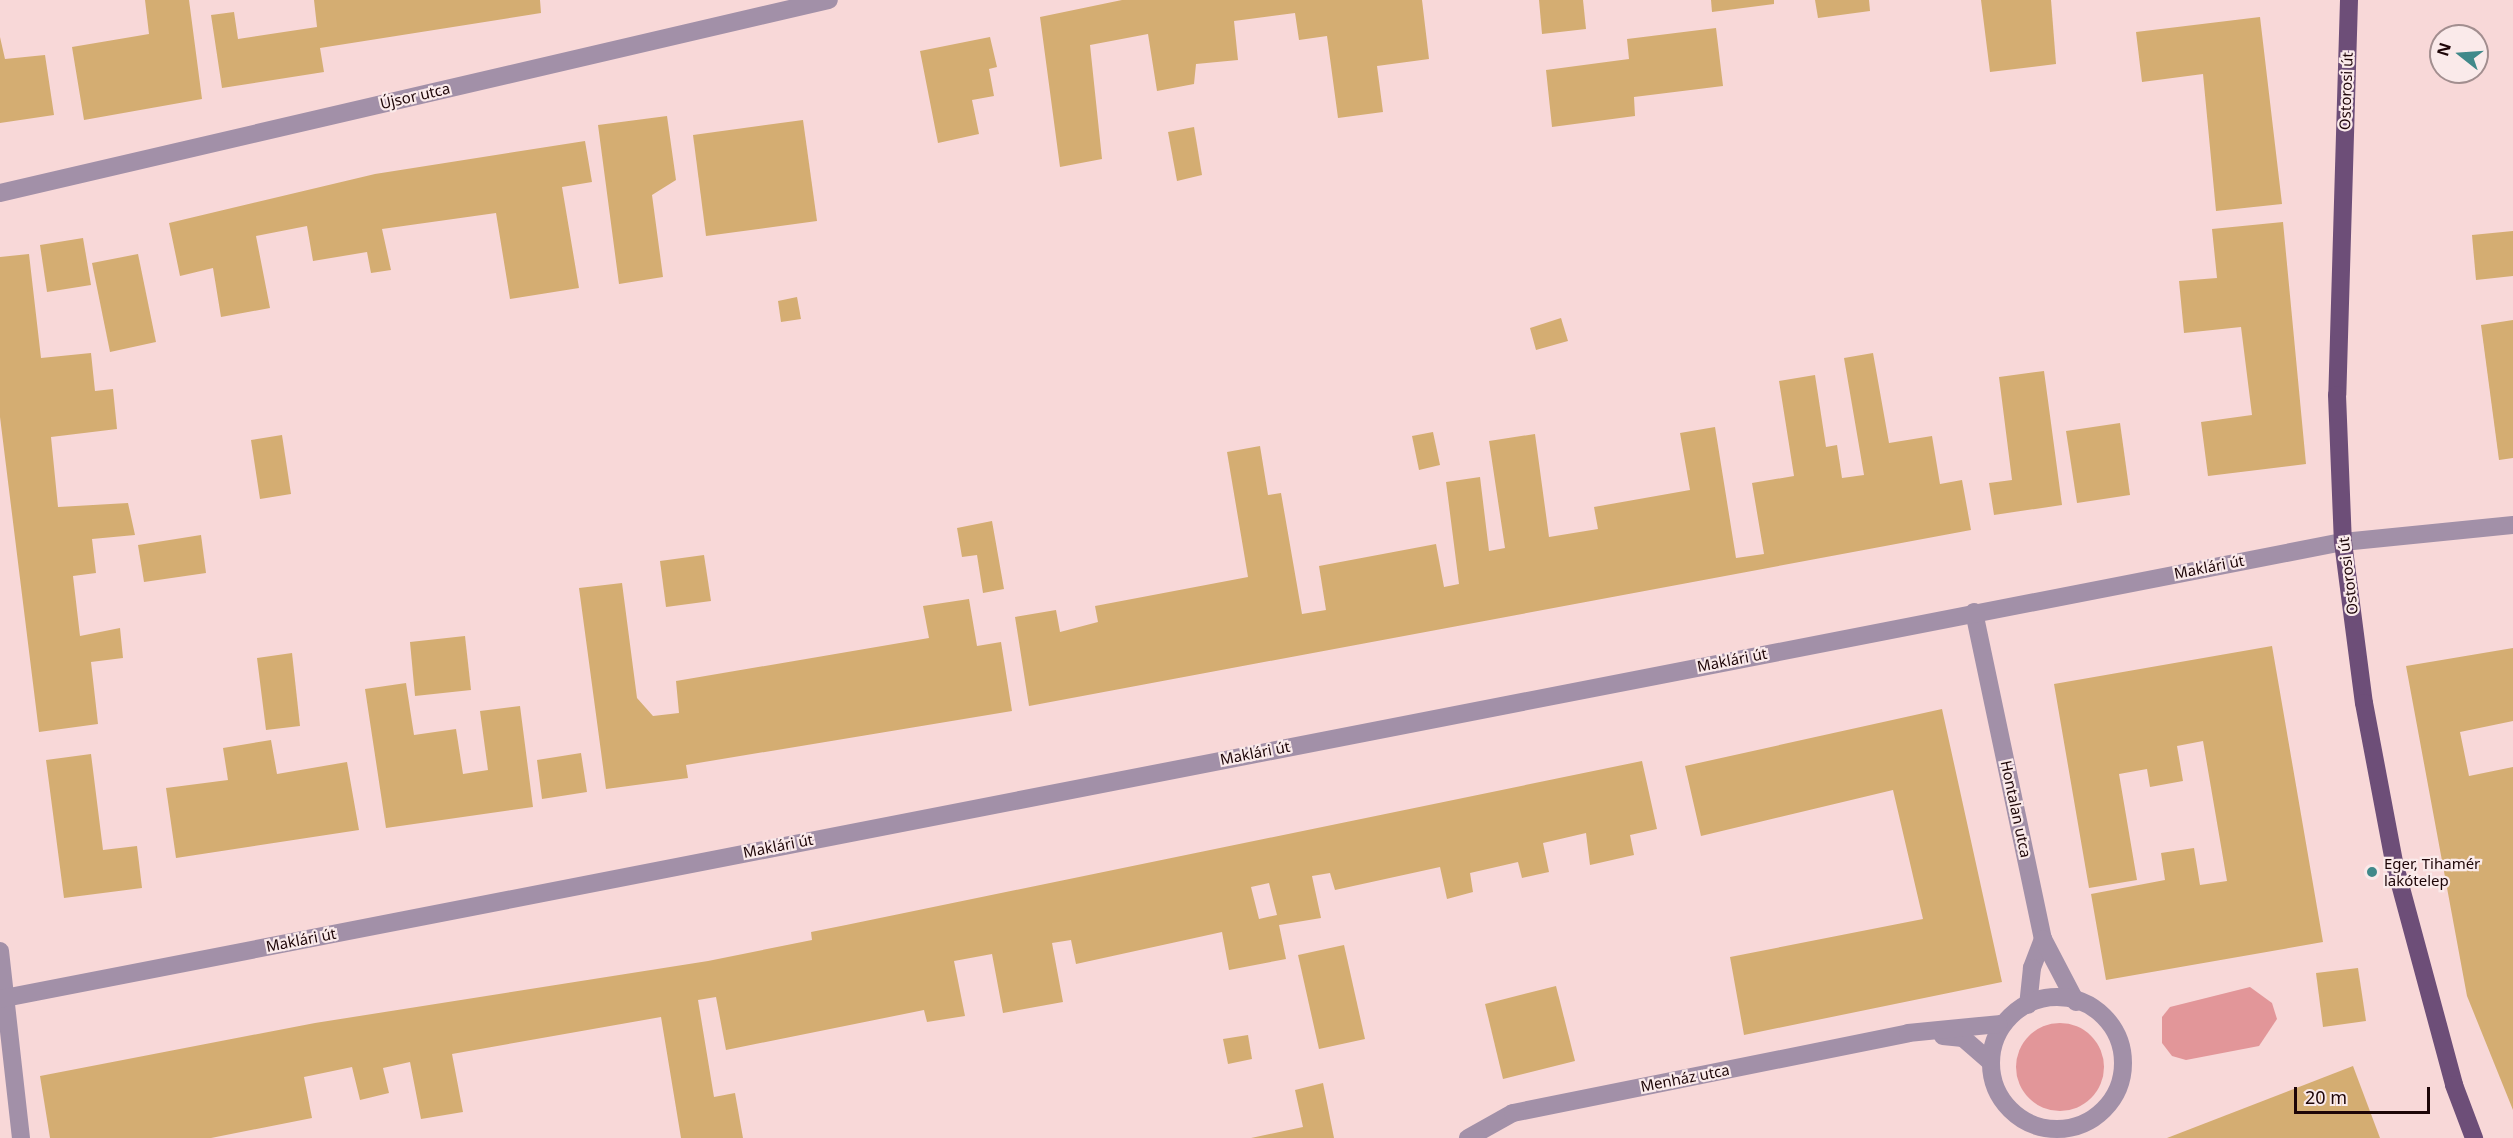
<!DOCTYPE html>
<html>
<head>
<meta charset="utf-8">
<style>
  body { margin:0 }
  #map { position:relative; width:2513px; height:1138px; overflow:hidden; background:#f8d8d8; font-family:"Noto Sans",sans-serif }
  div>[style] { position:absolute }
  .green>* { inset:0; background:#e29699 }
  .round { border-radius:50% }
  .building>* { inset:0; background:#d4ad72 }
  .minor>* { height:18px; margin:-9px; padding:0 9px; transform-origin:9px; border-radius:9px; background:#a290a8 }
  .minor>.ring { margin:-9px; padding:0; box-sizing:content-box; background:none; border:18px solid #a290a8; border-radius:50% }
  .major>* { height:18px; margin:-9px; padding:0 9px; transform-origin:9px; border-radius:9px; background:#6d4e78 }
  .dots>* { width:16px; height:16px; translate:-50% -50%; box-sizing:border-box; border:3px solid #faeaea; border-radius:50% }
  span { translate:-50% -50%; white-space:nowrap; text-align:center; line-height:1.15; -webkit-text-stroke:4.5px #faeaea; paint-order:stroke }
  .street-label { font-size:15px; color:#1d0507 }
  .poi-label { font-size:15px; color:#1d0507 }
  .left { translate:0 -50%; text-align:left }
  .north { position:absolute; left:2429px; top:24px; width:60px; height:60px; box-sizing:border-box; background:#faeaea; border:2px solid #a28e8f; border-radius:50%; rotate:287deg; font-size:16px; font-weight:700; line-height:24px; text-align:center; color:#1d0507 }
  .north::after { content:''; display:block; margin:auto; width:21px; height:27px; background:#40898a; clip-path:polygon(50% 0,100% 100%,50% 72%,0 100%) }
  .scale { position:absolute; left:2294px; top:1087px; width:136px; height:27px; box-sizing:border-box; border:3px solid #1d0507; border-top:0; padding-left:8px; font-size:18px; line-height:21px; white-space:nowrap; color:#1d0507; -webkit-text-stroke:4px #faeaea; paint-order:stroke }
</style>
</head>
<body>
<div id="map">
  <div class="green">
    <i style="clip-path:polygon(2250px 987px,2272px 1003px,2277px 1019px,2259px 1046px,2186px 1060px,2172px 1056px,2162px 1043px,2162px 1017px,2170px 1007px)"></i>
    <i class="round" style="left:2016px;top:1023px;width:88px;height:88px"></i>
  </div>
  <div class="building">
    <i style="clip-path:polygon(145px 0,189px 0,202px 99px,84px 120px,72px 47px,149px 34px)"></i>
    <i style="clip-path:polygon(314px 0,540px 0,541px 13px,320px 48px,324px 72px,222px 88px,211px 15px,234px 12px,238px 39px,317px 27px)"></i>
    <i style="clip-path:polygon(1122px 0,1422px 0,1429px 59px,1377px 66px,1383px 112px,1338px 118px,1327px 36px,1299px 40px,1295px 13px,1234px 21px,1238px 60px,1196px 64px,1194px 84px,1157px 91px,1148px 34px,1090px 45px,1102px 159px,1060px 167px,1040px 17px)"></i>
    <i style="clip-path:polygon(1539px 0,1583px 0,1586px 29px,1542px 34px)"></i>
    <i style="clip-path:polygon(1711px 0,1774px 0,1774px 4px,1712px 12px)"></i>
    <i style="clip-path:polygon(1815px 0,1869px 0,1870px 11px,1818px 18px)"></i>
    <i style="clip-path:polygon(1981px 0,2051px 0,2056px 64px,1990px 72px)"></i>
    <i style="clip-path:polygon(2260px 17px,2282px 204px,2216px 211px,2203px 74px,2142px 82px,2136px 32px)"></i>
    <i style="clip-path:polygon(1716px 28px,1723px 86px,1634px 97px,1635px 116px,1552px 127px,1546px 70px,1629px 59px,1627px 39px)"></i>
    <i style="clip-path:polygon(0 37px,5px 59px,45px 55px,54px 115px,0 123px)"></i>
    <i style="clip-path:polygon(990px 37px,997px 67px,989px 69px,994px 96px,972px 100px,979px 134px,938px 143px,920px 51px)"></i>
    <i style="clip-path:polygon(667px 116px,676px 180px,652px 195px,663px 277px,619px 284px,598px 125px)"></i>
    <i style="clip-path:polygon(803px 120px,817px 221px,706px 236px,693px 135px)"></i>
    <i style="clip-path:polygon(1194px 127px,1202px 175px,1177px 181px,1168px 132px)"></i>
    <i style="clip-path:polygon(585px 141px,592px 182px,562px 187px,579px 288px,510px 299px,496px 213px,382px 229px,391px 270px,371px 273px,367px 252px,313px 261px,307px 226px,256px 236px,270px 308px,221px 317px,213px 268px,180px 276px,169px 223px,375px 174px)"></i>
    <i style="clip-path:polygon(2283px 222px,2306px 464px,2208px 476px,2201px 422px,2252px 415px,2241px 327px,2184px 333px,2179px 281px,2217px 278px,2212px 229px)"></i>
    <i style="clip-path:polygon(2513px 231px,2513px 276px,2476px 280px,2472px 235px)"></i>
    <i style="clip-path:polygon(83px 238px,91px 285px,47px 292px,40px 245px)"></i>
    <i style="clip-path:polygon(29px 254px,41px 358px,91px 353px,95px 391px,113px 389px,117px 429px,51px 437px,58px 507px,128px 503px,135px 535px,92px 539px,96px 573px,73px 576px,80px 636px,120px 628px,123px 658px,91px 662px,98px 724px,39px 732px,0 417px,0 257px)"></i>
    <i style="clip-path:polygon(138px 254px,156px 342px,110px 352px,92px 263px)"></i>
    <i style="clip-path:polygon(797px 297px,801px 319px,781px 322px,778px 301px)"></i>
    <i style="clip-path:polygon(1561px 318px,1568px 341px,1536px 350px,1530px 328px)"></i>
    <i style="clip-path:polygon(2513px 320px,2513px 458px,2499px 460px,2481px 325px)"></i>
    <i style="clip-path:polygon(1873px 353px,1889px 443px,1932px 436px,1940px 484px,1962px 480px,1971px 530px,1029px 706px,1015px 617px,1056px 610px,1060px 632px,1098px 622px,1095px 606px,1248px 577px,1227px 452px,1260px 446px,1268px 495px,1281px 493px,1302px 614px,1326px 610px,1319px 566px,1436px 544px,1444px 587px,1459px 584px,1446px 482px,1480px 477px,1489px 551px,1505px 548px,1489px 441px,1535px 434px,1549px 537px,1598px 529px,1594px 507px,1690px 490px,1680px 433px,1715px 427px,1736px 558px,1764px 554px,1752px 483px,1794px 476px,1779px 381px,1815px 375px,1826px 447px,1837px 445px,1842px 478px,1864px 475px,1844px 358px)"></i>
    <i style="clip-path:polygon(2044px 371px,2062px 505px,1994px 515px,1989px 483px,2012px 480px,1999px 377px)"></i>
    <i style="clip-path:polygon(2120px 423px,2130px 495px,2077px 503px,2066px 431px)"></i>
    <i style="clip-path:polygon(1433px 432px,1440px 465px,1419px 470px,1412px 436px)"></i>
    <i style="clip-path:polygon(282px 435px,291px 494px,260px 499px,251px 440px)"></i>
    <i style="clip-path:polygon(992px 521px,1004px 589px,983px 593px,977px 555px,962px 557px,957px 528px)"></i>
    <i style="clip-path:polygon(201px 535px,206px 573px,144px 582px,138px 545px)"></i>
    <i style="clip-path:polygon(704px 555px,711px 601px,666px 607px,660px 561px)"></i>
    <i style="clip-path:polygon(622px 583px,637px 698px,653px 716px,679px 713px,676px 681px,929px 638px,923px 606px,969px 599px,977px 646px,1001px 642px,1012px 711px,686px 765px,688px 778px,606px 789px,579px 588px)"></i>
    <i style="clip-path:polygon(465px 636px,471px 690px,415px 696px,410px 642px)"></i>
    <i style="clip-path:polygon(2272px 646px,2323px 942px,2106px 980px,2091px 894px,2165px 880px,2161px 853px,2194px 848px,2200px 885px,2227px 881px,2203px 741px,2177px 746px,2183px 781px,2150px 787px,2147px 769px,2119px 774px,2137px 880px,2089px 888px,2054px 684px)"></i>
    <i style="clip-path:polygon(2513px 648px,2513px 721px,2460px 732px,2469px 776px,2513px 767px,2513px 1110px,2467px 996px,2406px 666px)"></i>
    <i style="clip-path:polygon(292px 653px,300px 726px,266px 730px,257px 658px)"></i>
    <i style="clip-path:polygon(406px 683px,414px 735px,456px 729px,463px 774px,488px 770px,480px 711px,520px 706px,533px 807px,386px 828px,365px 689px)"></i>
    <i style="clip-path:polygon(1942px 709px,2002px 982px,1744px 1035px,1730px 957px,1923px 919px,1893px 790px,1701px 836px,1685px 766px)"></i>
    <i style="clip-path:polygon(271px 740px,277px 774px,347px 762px,359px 830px,176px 858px,166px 788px,228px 780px,223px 748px)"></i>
    <i style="clip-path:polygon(581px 753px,587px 792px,542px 799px,537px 760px)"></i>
    <i style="clip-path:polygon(91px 754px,103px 850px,137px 846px,142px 888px,64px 898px,46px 760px)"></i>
    <i style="clip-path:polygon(evenodd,1642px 761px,1657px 829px,1630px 835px,1634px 855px,1590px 865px,1586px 833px,1543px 843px,1549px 872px,1522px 878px,1518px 862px,1470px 873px,1473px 892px,1447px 899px,1440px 867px,1335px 890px,1330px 873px,1312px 876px,1321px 918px,1279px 925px,1286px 959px,1229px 970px,1222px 932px,1076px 964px,1071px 940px,1052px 943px,1063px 1002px,1003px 1013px,992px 954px,954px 961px,965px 1016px,927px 1022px,924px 1010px,726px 1050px,716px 997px,698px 1000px,714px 1097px,735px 1093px,743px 1138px,681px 1138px,661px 1017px,452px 1054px,463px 1112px,421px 1119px,410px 1062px,383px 1068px,389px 1093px,360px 1100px,352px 1067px,304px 1077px,312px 1118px,211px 1138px,50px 1138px,40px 1076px,315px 1023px,708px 961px,812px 940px,811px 932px,846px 925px,1642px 761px,1269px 883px,1277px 915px,1259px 919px,1251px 887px,1269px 883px)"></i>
    <i style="clip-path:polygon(1344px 945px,1365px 1039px,1319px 1049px,1298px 955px)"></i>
    <i style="clip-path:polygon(2358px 968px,2366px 1021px,2323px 1027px,2316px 973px)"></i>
    <i style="clip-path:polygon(1556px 986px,1575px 1061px,1503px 1079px,1485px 1004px)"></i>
    <i style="clip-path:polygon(1248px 1035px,1252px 1059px,1228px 1064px,1223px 1039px)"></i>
    <i style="clip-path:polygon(2353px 1066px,2380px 1138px,2167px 1138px)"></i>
    <i style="clip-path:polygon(1323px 1083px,1334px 1138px,1251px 1138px,1303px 1127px,1295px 1090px)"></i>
  </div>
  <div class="minor">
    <i style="left:0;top:193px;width:851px;rotate:-13.11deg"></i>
    <i style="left:1974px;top:612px;width:334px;rotate:78.1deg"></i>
    <i style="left:2043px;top:939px;width:31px;rotate:111deg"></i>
    <i style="left:2032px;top:968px;width:37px;rotate:96deg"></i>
    <i style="left:2043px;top:939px;width:71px;rotate:62.4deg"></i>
    <i style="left:0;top:951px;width:188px;rotate:83.6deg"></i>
    <i class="ring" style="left:1991px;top:997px;width:114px;height:114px"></i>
    <i style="left:0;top:999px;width:2387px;rotate:-11.04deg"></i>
    <i style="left:2343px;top:542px;width:171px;rotate:-5.7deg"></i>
    <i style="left:1943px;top:1036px;width:20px;rotate:6deg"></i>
    <i style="left:1963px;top:1038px;width:35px;rotate:41deg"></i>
    <i style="left:1468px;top:1138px;width:51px;rotate:-29.1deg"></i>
    <i style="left:1513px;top:1113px;width:403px;rotate:-11.4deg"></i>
    <i style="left:1908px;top:1033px;width:91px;rotate:-5.6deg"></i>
  </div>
  <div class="major">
    <i style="left:2349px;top:0;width:395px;rotate:91.7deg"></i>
    <i style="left:2337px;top:395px;width:147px;rotate:87.7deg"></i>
    <i style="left:2343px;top:542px;width:162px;rotate:82.6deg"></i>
    <i style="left:2364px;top:703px;width:162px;rotate:79.3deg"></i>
    <i style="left:2394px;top:862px;width:231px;rotate:74.9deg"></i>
    <i style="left:2454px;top:1085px;width:57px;rotate:69.3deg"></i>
  </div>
  <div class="dots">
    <i style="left:2372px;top:872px;background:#40898a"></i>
  </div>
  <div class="street-label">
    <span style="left:2346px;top:91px;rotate:-88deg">Ostorosi út</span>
    <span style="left:415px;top:96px;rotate:-13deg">Újsor utca</span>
    <span style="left:2209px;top:567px;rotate:-11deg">Maklári út</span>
    <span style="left:2348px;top:576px;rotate:-97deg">Ostorosi út</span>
    <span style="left:1732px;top:660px;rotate:-11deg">Maklári út</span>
    <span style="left:1255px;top:753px;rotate:-11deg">Maklári út</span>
    <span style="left:2016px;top:809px;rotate:78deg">Hontalan utca</span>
    <span style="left:778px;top:846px;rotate:-11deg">Maklári út</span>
    <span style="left:301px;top:940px;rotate:-11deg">Maklári út</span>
    <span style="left:1685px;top:1078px;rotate:-11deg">Menház utca</span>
  </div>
  <div class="poi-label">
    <span class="left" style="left:2384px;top:872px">Eger, Tihamér<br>lakótelep</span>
  </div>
  <div class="north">N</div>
  <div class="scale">20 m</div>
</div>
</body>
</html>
